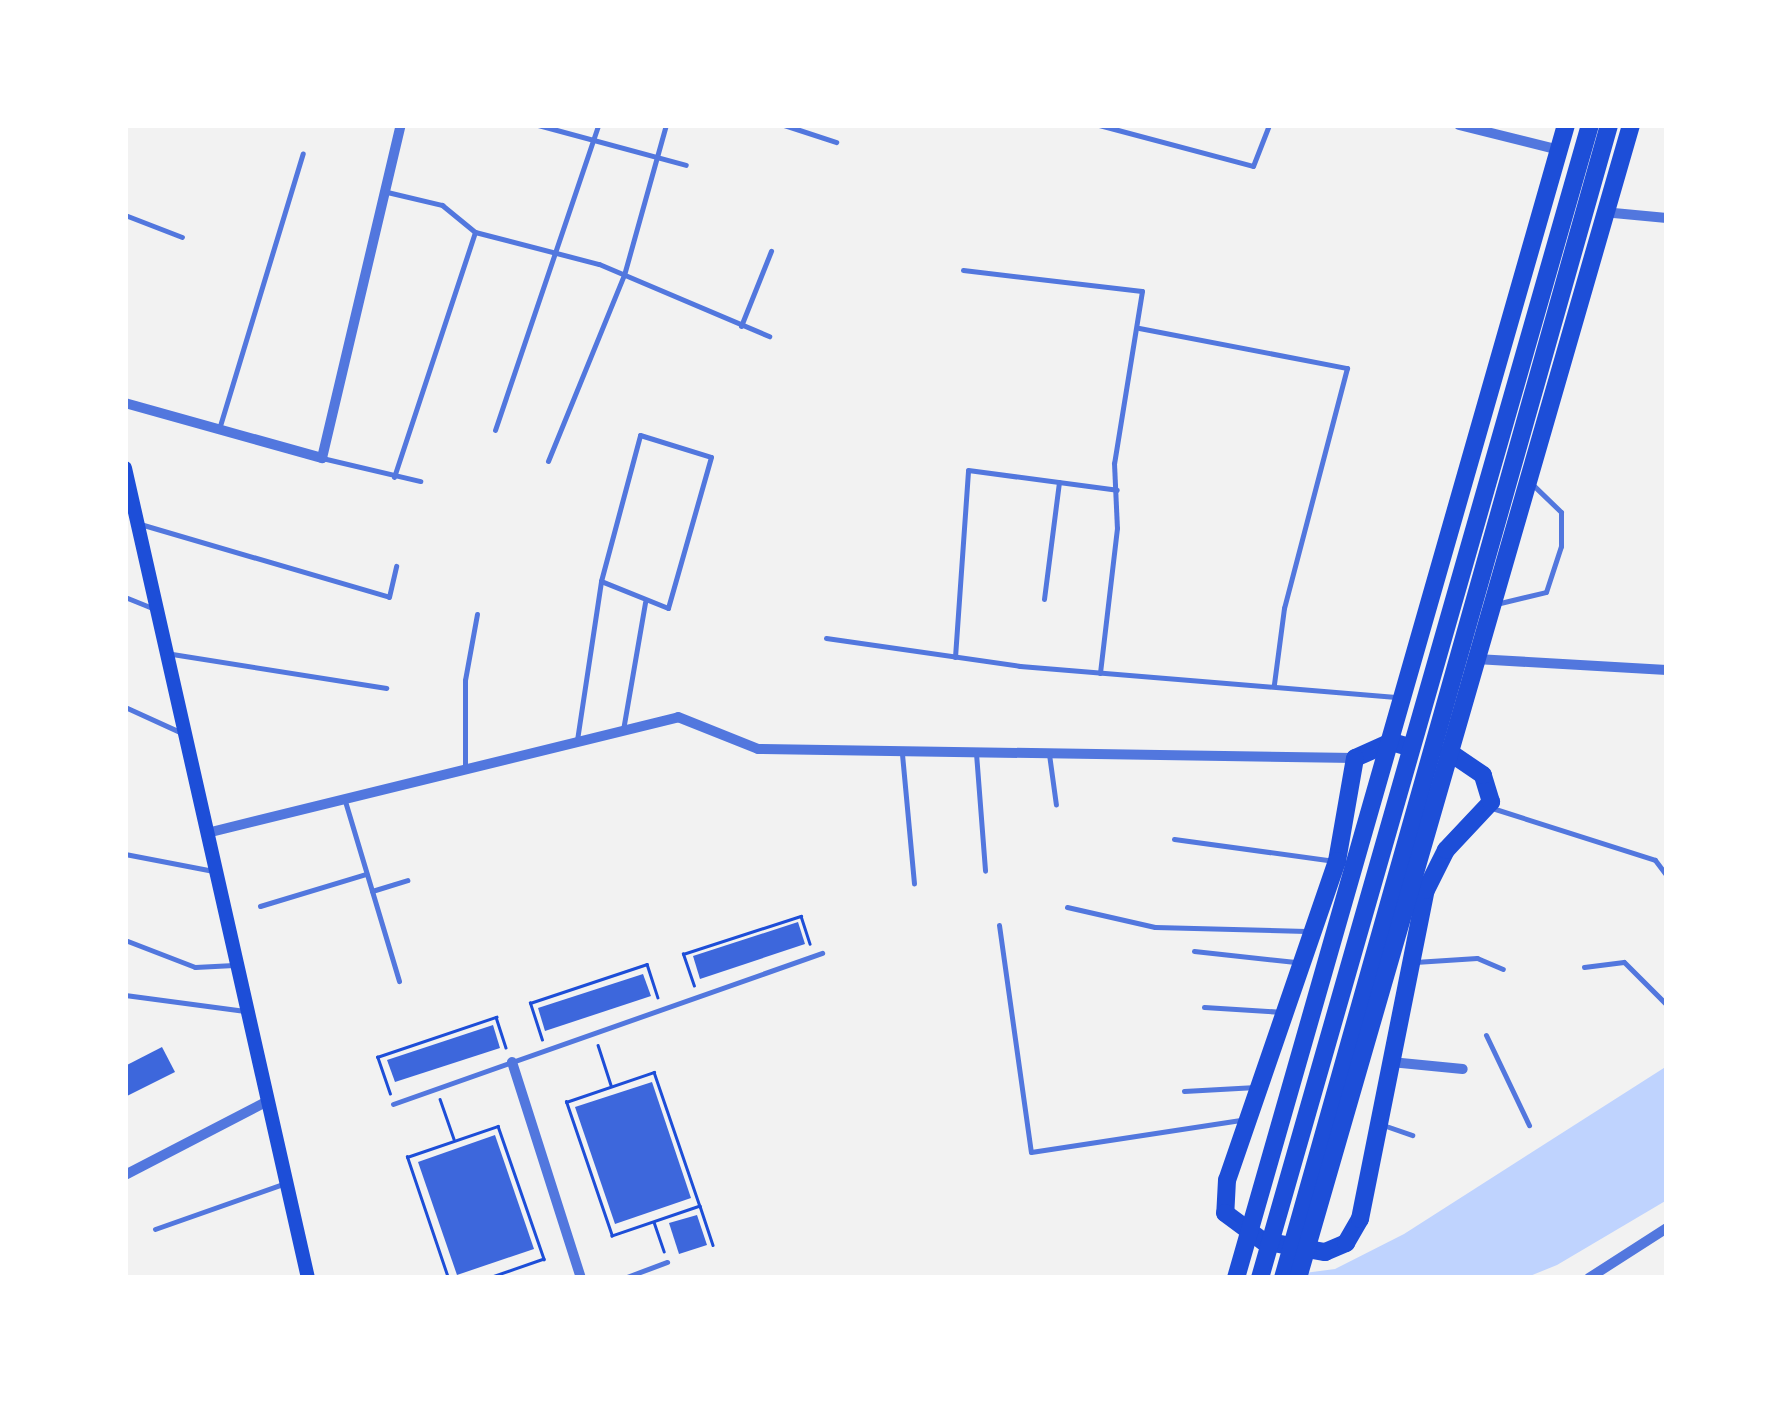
<!DOCTYPE html>
<html>
<head>
<meta charset="utf-8">
<style>
  body { margin:0 }
  #map { position:relative; width:1792px; height:1403px; overflow:hidden; background:#f2f2f2; font-family:Montserrat,sans-serif }
  div>[style] { position:absolute }
  .water>* { inset:0; background:#bfd3fe }
  .building>* { inset:0; background:#3d67dc }
  .path>* { height:2.5px; margin:-1.25px; padding:0 1.25px; transform-origin:1.25px; border-radius:1.25px; background:#1d4ed8 }
  .service>* { height:5px; margin:-2.5px; padding:0 2.5px; transform-origin:2.5px; border-radius:2.5px; background:#5277de }
  .minor>* { height:10px; margin:-5px; padding:0 5px; transform-origin:5px; border-radius:5px; background:#5277de }
  .secondary>* { height:14px; margin:-7px; padding:0 7px; transform-origin:7px; border-radius:7px; background:#1d4ed8 }
  .trunk>* { height:18px; margin:-9px; padding:0 9px; transform-origin:9px; border-radius:9px; background:#1d4ed8 }
  span { translate:-50% -50%; white-space:nowrap; text-align:center; line-height:1.15; -webkit-text-stroke:9px #fff; paint-order:stroke }
  .frame { position:absolute; inset:0; border:128px solid #fff; pointer-events:none }
</style>
</head>
<body>
<div id="map">
  <div class="water">
    <i style="clip-path:polygon(1667px 1066px,1667px 1200px,1557px 1265px,1525px 1278px,1267px 1278px,1335px 1269px,1404px 1234px)"></i>
  </div>
  <div class="building">
    <i style="clip-path:polygon(798px 922px,805px 944px,700px 979px,693px 956px)"></i>
    <i style="clip-path:polygon(643px 974px,651px 996px,545px 1031px,538px 1008px)"></i>
    <i style="clip-path:polygon(493px 1025px,500px 1048px,395px 1082px,387px 1060px)"></i>
    <i style="clip-path:polygon(162px 1047px,175px 1072px,125px 1097px,125px 1066px)"></i>
    <i style="clip-path:polygon(652px 1082px,691px 1198px,615px 1224px,575px 1107px)"></i>
    <i style="clip-path:polygon(495px 1135px,534px 1249px,457px 1275px,418px 1162px)"></i>
    <i style="clip-path:polygon(697px 1215px,707px 1245px,679px 1254px,669px 1223px)"></i>
  </div>
  <div class="path">
    <i style="left:694px;top:986px;width:34px;rotate:-109deg"></i>
    <i style="left:683px;top:954px;width:124px;rotate:-17.9deg"></i>
    <i style="left:801px;top:916px;width:29px;rotate:72deg"></i>
    <i style="left:542px;top:1040px;width:39px;rotate:-108deg"></i>
    <i style="left:530px;top:1003px;width:123px;rotate:-18.4deg"></i>
    <i style="left:647px;top:964px;width:35px;rotate:72deg"></i>
    <i style="left:598px;top:1045px;width:42px;rotate:72deg"></i>
    <i style="left:390px;top:1094px;width:39px;rotate:-109deg"></i>
    <i style="left:377px;top:1057px;width:126px;rotate:-18.6deg"></i>
    <i style="left:496px;top:1017px;width:32px;rotate:72deg"></i>
    <i style="left:440px;top:1099px;width:42px;rotate:70.7deg"></i>
    <i style="left:700px;top:1206px;width:93px;rotate:161.2deg"></i>
    <i style="left:612px;top:1236px;width:142px;rotate:-108.9deg"></i>
    <i style="left:566px;top:1102px;width:93px;rotate:-18.8deg"></i>
    <i style="left:654px;top:1072px;width:142px;rotate:71.1deg"></i>
    <i style="left:700px;top:1206px;width:41px;rotate:71.6deg"></i>
    <i style="left:654px;top:1222px;width:31px;rotate:71deg"></i>
    <i style="left:448px;top:1278px;width:128px;rotate:-108.7deg"></i>
    <i style="left:407px;top:1157px;width:96px;rotate:-18.8deg"></i>
    <i style="left:498px;top:1126px;width:141px;rotate:70.9deg"></i>
    <i style="left:544px;top:1259px;width:58px;rotate:160.9deg"></i>
  </div>
  <div class="service">
    <i style="left:538px;top:125px;width:153px;rotate:15.1deg"></i>
    <i style="left:784px;top:125px;width:55px;rotate:18.1deg"></i>
    <i style="left:1099px;top:125px;width:159px;rotate:14.9deg"></i>
    <i style="left:1253px;top:166px;width:44px;rotate:-68.7deg"></i>
    <i style="left:387px;top:192px;width:57px;rotate:13.3deg"></i>
    <i style="left:442px;top:205px;width:43px;rotate:39.3deg"></i>
    <i style="left:475px;top:232px;width:128px;rotate:14.5deg"></i>
    <i style="left:599px;top:264px;width:185px;rotate:23deg"></i>
    <i style="left:125px;top:215px;width:61px;rotate:21.1deg"></i>
    <i style="left:963px;top:270px;width:180px;rotate:6.7deg"></i>
    <i style="left:1142px;top:291px;width:174px;rotate:99.2deg"></i>
    <i style="left:1114px;top:463px;width:65px;rotate:87.4deg"></i>
    <i style="left:1117px;top:528px;width:146px;rotate:96.7deg"></i>
    <i style="left:741px;top:326px;width:81px;rotate:-68.2deg"></i>
    <i style="left:1139px;top:328px;width:212px;rotate:10.9deg"></i>
    <i style="left:1347px;top:368px;width:248px;rotate:104.7deg"></i>
    <i style="left:1284px;top:608px;width:77px;rotate:97.5deg"></i>
    <i style="left:219px;top:429px;width:288px;rotate:-73.1deg"></i>
    <i style="left:495px;top:430px;width:322px;rotate:-71.3deg"></i>
    <i style="left:322px;top:458px;width:101px;rotate:13.2deg"></i>
    <i style="left:548px;top:461px;width:201px;rotate:-67.8deg"></i>
    <i style="left:624px;top:275px;width:156px;rotate:-74.4deg"></i>
    <i style="left:394px;top:477px;width:258px;rotate:-71.7deg"></i>
    <i style="left:140px;top:524px;width:259px;rotate:16.3deg"></i>
    <i style="left:389px;top:597px;width:32px;rotate:-77deg"></i>
    <i style="left:125px;top:597px;width:32px;rotate:22deg"></i>
    <i style="left:1044px;top:599px;width:118px;rotate:-82.7deg"></i>
    <i style="left:1496px;top:604px;width:51px;rotate:-13.5deg"></i>
    <i style="left:1546px;top:592px;width:48px;rotate:-71.9deg"></i>
    <i style="left:1561px;top:546px;width:34px;rotate:-90deg"></i>
    <i style="left:1561px;top:512px;width:39px;rotate:-136deg"></i>
    <i style="left:826px;top:638px;width:196px;rotate:8.2deg"></i>
    <i style="left:1020px;top:666px;width:377px;rotate:4.7deg"></i>
    <i style="left:172px;top:654px;width:217px;rotate:9deg"></i>
    <i style="left:955px;top:657px;width:187px;rotate:-86deg"></i>
    <i style="left:968px;top:470px;width:150px;rotate:7.6deg"></i>
    <i style="left:125px;top:707px;width:63px;rotate:24.5deg"></i>
    <i style="left:623px;top:730px;width:130px;rotate:-80.2deg"></i>
    <i style="left:577px;top:740px;width:161px;rotate:-81.4deg"></i>
    <i style="left:601px;top:581px;width:151px;rotate:-75deg"></i>
    <i style="left:640px;top:435px;width:74px;rotate:17.2deg"></i>
    <i style="left:711px;top:457px;width:157px;rotate:105.9deg"></i>
    <i style="left:668px;top:608px;width:72px;rotate:-158.1deg"></i>
    <i style="left:976px;top:753px;width:118px;rotate:85.6deg"></i>
    <i style="left:902px;top:754px;width:130px;rotate:84.7deg"></i>
    <i style="left:1049px;top:754px;width:51px;rotate:82.2deg"></i>
    <i style="left:465px;top:769px;width:89px;rotate:-90deg"></i>
    <i style="left:465px;top:680px;width:67px;rotate:-79.7deg"></i>
    <i style="left:345px;top:801px;width:188px;rotate:73.3deg"></i>
    <i style="left:1492px;top:808px;width:171px;rotate:17.7deg"></i>
    <i style="left:1655px;top:860px;width:20px;rotate:53deg"></i>
    <i style="left:1174px;top:839px;width:162px;rotate:7.8deg"></i>
    <i style="left:125px;top:854px;width:90px;rotate:10.9deg"></i>
    <i style="left:372px;top:891px;width:37px;rotate:-17deg"></i>
    <i style="left:260px;top:906px;width:111px;rotate:-16.8deg"></i>
    <i style="left:1067px;top:907px;width:90px;rotate:12.8deg"></i>
    <i style="left:1155px;top:927px;width:151px;rotate:1.5deg"></i>
    <i style="left:999px;top:925px;width:229px;rotate:82deg"></i>
    <i style="left:1031px;top:1152px;width:212px;rotate:-8.7deg"></i>
    <i style="left:125px;top:940px;width:75px;rotate:21.1deg"></i>
    <i style="left:195px;top:967px;width:39px;rotate:-3deg"></i>
    <i style="left:1194px;top:951px;width:102px;rotate:6.2deg"></i>
    <i style="left:1415px;top:962px;width:62px;rotate:-3.7deg"></i>
    <i style="left:1477px;top:958px;width:28px;rotate:23deg"></i>
    <i style="left:1584px;top:967px;width:40px;rotate:-7.1deg"></i>
    <i style="left:1624px;top:962px;width:61px;rotate:45deg"></i>
    <i style="left:125px;top:995px;width:121px;rotate:7.6deg"></i>
    <i style="left:1204px;top:1007px;width:79px;rotate:3.6deg"></i>
    <i style="left:1486px;top:1035px;width:100px;rotate:64.5deg"></i>
    <i style="left:1184px;top:1091px;width:72px;rotate:-3.2deg"></i>
    <i style="left:393px;top:1104px;width:455px;rotate:-19.4deg"></i>
    <i style="left:1383px;top:1125px;width:31px;rotate:19deg"></i>
    <i style="left:155px;top:1229px;width:136px;rotate:-19.4deg"></i>
    <i style="left:624px;top:1278px;width:46px;rotate:-20.4deg"></i>
  </div>
  <div class="minor">
    <i style="left:1459px;top:125px;width:103px;rotate:14deg"></i>
    <i style="left:1603px;top:212px;width:64px;rotate:5.4deg"></i>
    <i style="left:125px;top:403px;width:205px;rotate:15.6deg"></i>
    <i style="left:322px;top:458px;width:342px;rotate:-76.7deg"></i>
    <i style="left:1476px;top:659px;width:191px;rotate:3.3deg"></i>
    <i style="left:207px;top:833px;width:485px;rotate:-13.8deg"></i>
    <i style="left:678px;top:717px;width:86px;rotate:21.8deg"></i>
    <i style="left:758px;top:749px;width:597px;rotate:0.86deg"></i>
    <i style="left:512px;top:1062px;width:227px;rotate:72.3deg"></i>
    <i style="left:1391px;top:1062px;width:72px;rotate:5.6deg"></i>
    <i style="left:125px;top:1175px;width:161px;rotate:-27.4deg"></i>
    <i style="left:1589px;top:1278px;width:93px;rotate:-32.7deg"></i>
  </div>
  <div class="secondary">
    <i style="left:125px;top:468px;width:830px;rotate:77.27deg"></i>
  </div>
  <div class="trunk">
    <i style="left:1409px;top:747px;width:19px;rotate:-164deg"></i>
    <i style="left:1391px;top:742px;width:39px;rotate:156deg"></i>
    <i style="left:1355px;top:758px;width:105px;rotate:99.9deg"></i>
    <i style="left:1337px;top:861px;width:337px;rotate:109deg"></i>
    <i style="left:1227px;top:1180px;width:33px;rotate:93deg"></i>
    <i style="left:1225px;top:1213px;width:47px;rotate:36.4deg"></i>
    <i style="left:1263px;top:1241px;width:63px;rotate:10.1deg"></i>
    <i style="left:1325px;top:1252px;width:23px;rotate:-23deg"></i>
    <i style="left:1346px;top:1243px;width:28px;rotate:-60deg"></i>
    <i style="left:1360px;top:1219px;width:336px;rotate:-78.7deg"></i>
    <i style="left:1426px;top:890px;width:45px;rotate:-63.4deg"></i>
    <i style="left:1446px;top:850px;width:66px;rotate:-46.8deg"></i>
    <i style="left:1491px;top:802px;width:28px;rotate:-107deg"></i>
    <i style="left:1483px;top:775px;width:41px;rotate:-145.9deg"></i>
    <i style="left:1236px;top:1278px;width:1199px;rotate:-74.03deg"></i>
    <i style="left:1260px;top:1278px;width:1199px;rotate:-74.03deg"></i>
    <i style="left:1283px;top:1278px;width:1198px;rotate:-74.21deg"></i>
    <i style="left:1298px;top:1278px;width:1200px;rotate:-73.89deg"></i>
  </div>
  <div class="frame"></div>
</div>
</body>
</html>
